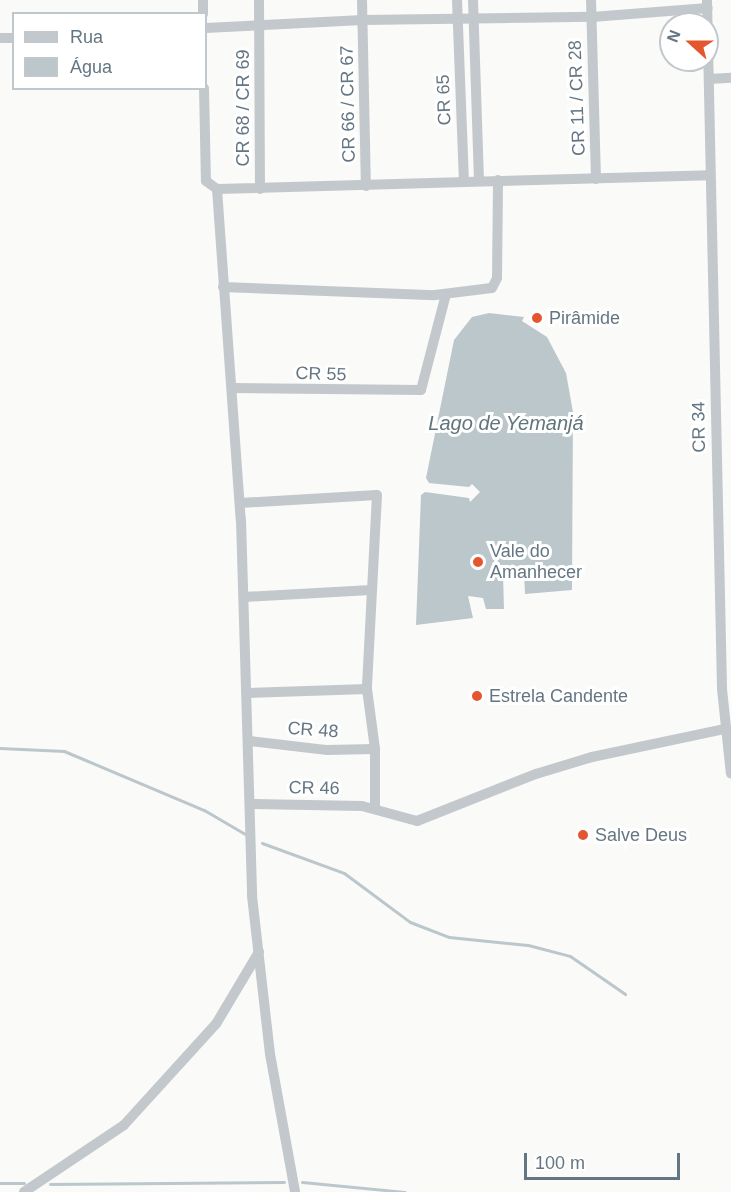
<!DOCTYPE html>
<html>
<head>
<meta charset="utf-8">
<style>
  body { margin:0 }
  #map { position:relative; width:731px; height:1192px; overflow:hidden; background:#fafaf8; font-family:Arial,sans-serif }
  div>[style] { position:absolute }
  .water>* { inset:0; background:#bbc7cb }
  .stream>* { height:3px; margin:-1.5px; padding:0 1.5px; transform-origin:1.5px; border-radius:1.5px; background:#bbc7cb }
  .minor>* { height:10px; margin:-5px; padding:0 5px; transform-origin:5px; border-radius:5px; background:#c3c8cc }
  .dots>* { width:16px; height:16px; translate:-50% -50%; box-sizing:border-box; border:3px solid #fff; border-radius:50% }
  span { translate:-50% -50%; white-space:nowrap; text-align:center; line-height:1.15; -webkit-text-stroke:6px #fff; paint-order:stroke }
  .street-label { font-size:18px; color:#657683 }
  .poi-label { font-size:18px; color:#657683 }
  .left { translate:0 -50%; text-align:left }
  .water-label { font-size:20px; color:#60757c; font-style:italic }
  .legend { position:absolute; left:12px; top:12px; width:195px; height:78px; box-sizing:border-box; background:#fff; border:2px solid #c1c8cd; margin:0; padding:8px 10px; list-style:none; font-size:18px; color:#657683 }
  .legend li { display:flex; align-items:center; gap:12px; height:30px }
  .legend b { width:30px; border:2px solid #c1c8cd }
  .north { position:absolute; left:659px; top:12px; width:60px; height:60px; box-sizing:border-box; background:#fff; border:2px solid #c1c8cd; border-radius:50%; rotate:291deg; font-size:16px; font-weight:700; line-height:24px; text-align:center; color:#657683 }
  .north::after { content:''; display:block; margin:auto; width:21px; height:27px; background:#e4572e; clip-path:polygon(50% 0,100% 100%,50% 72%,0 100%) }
  .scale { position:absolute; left:524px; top:1153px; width:156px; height:27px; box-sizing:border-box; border:3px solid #657683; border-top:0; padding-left:8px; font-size:18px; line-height:21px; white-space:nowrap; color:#657683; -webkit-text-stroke:4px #fff; paint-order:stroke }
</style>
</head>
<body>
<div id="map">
  <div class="water">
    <i style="clip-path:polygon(489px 313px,524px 317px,522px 321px,547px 337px,566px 373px,573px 412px,572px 590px,525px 594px,524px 572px,512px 564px,503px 575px,504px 609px,486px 609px,483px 598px,468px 596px,473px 618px,416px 625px,421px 495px,425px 492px,469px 498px,470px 502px,480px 492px,472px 484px,469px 487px,429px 483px,426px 478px,454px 340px,472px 317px)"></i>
  </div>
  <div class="stream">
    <i style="left:0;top:748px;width:64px;rotate:2.7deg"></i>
    <i style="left:64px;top:751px;width:152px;rotate:22.9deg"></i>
    <i style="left:204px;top:810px;width:48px;rotate:30.3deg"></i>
    <i style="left:262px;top:843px;width:87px;rotate:20.1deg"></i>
    <i style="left:344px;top:873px;width:82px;rotate:36.6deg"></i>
    <i style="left:410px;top:922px;width:42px;rotate:21deg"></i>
    <i style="left:449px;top:937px;width:79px;rotate:5.8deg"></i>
    <i style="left:528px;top:945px;width:43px;rotate:14.7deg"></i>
    <i style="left:570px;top:956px;width:67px;rotate:34.6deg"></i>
    <i style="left:302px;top:1182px;width:103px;rotate:5.5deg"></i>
    <i style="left:0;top:1183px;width:24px"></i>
    <i style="left:50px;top:1184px;width:234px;rotate:-0.5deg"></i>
  </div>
  <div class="minor">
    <i style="left:203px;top:0;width:14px;rotate:90deg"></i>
    <i style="left:259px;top:0;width:189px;rotate:89.7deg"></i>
    <i style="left:362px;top:0;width:186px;rotate:88.8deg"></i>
    <i style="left:457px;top:0;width:181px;rotate:87.8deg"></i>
    <i style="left:473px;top:0;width:180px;rotate:88.1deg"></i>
    <i style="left:591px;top:0;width:179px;rotate:88.4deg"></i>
    <i style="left:707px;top:0;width:689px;rotate:88.75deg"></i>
    <i style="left:722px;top:689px;width:85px;rotate:84deg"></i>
    <i style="left:206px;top:28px;width:157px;rotate:-2.9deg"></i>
    <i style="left:363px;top:20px;width:229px;rotate:-0.8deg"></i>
    <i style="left:592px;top:17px;width:116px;rotate:-4.4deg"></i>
    <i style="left:0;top:38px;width:14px"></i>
    <i style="left:709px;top:79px;width:22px;rotate:-3deg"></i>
    <i style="left:204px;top:88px;width:93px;rotate:88.8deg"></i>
    <i style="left:206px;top:181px;width:14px;rotate:36deg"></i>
    <i style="left:217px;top:189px;width:332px;rotate:85.9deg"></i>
    <i style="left:241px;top:520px;width:376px;rotate:88.3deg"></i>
    <i style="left:252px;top:896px;width:159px;rotate:83.5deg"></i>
    <i style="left:270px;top:1054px;width:140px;rotate:79.7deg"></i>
    <i style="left:217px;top:189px;width:493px;rotate:-1.6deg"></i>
    <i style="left:223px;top:287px;width:212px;rotate:2.2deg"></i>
    <i style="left:435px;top:295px;width:57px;rotate:-7deg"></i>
    <i style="left:492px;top:288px;width:11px;rotate:-63deg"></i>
    <i style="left:497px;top:278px;width:98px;rotate:-89.4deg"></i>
    <i style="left:232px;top:388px;width:189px;rotate:0.6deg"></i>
    <i style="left:421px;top:390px;width:99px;rotate:-75.4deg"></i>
    <i style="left:240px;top:503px;width:137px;rotate:-3.3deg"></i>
    <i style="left:377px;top:495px;width:194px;rotate:93deg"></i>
    <i style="left:367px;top:689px;width:61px;rotate:82.4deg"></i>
    <i style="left:375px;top:749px;width:60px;rotate:90deg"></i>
    <i style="left:244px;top:597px;width:127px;rotate:-3.2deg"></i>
    <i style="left:248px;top:693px;width:119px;rotate:-1.9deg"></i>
    <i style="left:250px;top:741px;width:78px;rotate:6.7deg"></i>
    <i style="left:327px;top:750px;width:48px;rotate:-1.2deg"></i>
    <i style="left:252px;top:804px;width:110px;rotate:1deg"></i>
    <i style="left:362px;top:806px;width:57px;rotate:15.3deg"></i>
    <i style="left:417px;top:821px;width:128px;rotate:-21.6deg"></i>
    <i style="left:536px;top:774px;width:59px;rotate:-16.9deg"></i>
    <i style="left:592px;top:757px;width:136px;rotate:-11.9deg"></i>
    <i style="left:24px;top:1192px;width:120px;rotate:-33.8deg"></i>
    <i style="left:124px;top:1125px;width:137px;rotate:-47.7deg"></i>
    <i style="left:216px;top:1024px;width:84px;rotate:-59.2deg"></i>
  </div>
  <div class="dots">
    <i style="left:537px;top:318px;background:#e4572e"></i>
    <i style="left:478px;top:562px;background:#e4572e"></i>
    <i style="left:477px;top:696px;background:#e4572e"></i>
    <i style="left:583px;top:835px;background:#e4572e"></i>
  </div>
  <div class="street-label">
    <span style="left:577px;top:98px;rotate:-92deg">CR 11 / CR 28</span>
    <span style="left:444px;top:100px;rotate:-92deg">CR 65</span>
    <span style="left:348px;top:104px;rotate:-91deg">CR 66 / CR 67</span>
    <span style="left:243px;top:108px;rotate:-90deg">CR 68 / CR 69</span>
    <span style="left:321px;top:374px;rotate:2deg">CR 55</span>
    <span style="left:699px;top:427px;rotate:-91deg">CR 34</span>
    <span style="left:313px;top:730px;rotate:4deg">CR 48</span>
    <span style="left:314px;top:788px;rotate:1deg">CR 46</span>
  </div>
  <div class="poi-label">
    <span class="left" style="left:549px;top:318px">Pirâmide</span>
    <span class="left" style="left:490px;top:562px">Vale do<br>Amanhecer</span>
    <span class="left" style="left:489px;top:696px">Estrela Candente</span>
    <span class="left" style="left:595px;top:835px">Salve Deus</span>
  </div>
  <div class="water-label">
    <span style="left:506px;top:423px">Lago de Yemanjá</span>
  </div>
  <ul class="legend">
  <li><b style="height:8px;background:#c3c8cc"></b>Rua</li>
  <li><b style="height:16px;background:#bbc7cb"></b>Água</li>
  </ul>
  <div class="north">N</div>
  <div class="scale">100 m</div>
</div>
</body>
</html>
